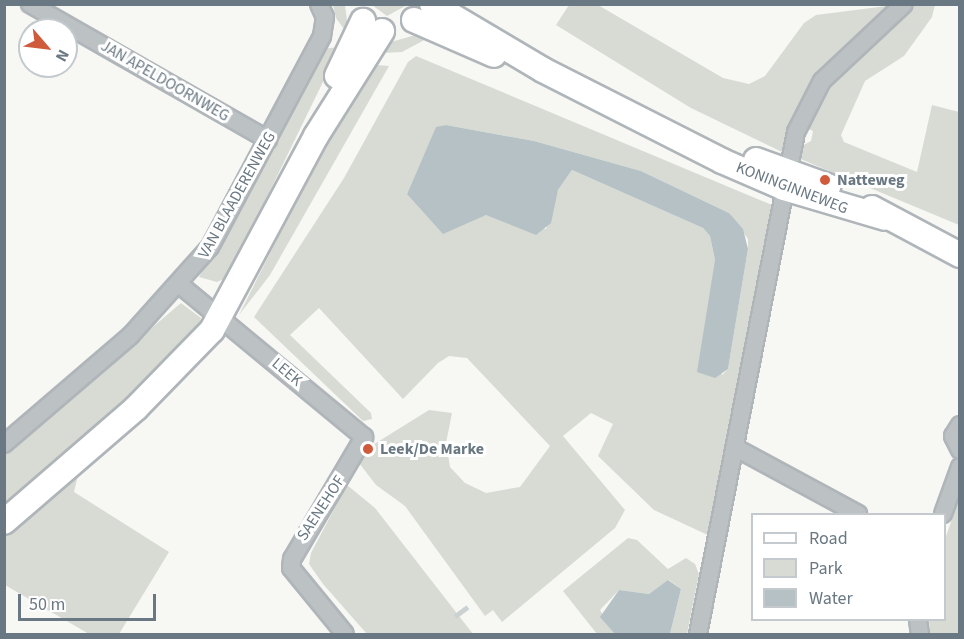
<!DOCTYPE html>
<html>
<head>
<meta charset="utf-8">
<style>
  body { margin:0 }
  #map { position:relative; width:964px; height:639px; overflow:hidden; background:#f7f7f4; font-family:"Source Sans 3",sans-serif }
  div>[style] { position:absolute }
  .green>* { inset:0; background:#d7dbd4 }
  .water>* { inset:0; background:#b5c1c4 }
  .street-tunnel>* { height:16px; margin-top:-8px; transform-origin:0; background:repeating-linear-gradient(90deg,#ccd1d2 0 16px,transparent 0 24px) }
  .roads { filter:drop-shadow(2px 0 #afb5b9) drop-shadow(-2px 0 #afb5b9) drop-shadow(0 2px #afb5b9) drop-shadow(0 -2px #afb5b9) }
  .street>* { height:16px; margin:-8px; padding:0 8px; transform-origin:8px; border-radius:8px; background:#bcc1c4 }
  .secondary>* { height:24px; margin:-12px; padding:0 12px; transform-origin:12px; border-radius:12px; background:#fff }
  .dots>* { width:16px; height:16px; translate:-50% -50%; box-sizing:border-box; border:3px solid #fff; border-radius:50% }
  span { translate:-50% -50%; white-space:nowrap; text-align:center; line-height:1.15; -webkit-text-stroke:6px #fff; paint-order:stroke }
  .street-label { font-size:16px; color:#697882 }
  .poi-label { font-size:16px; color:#697882; font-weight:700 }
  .left { translate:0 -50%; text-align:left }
  .frame { position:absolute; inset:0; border:6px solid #697882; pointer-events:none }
  .legend { position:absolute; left:751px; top:513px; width:195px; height:108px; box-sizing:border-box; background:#fff; border:2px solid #c3c9cd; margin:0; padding:8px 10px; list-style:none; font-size:18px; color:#697882 }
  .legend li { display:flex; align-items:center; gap:12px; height:30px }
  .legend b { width:30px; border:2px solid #c3c9cd }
  .north { position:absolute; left:18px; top:18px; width:60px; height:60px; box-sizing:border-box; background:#fff; border:2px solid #c3c9cd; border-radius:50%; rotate:118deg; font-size:16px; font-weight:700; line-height:24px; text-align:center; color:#697882 }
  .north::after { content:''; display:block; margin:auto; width:21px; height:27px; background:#d05b3c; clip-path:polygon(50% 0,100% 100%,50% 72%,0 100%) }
  .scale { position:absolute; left:18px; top:594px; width:138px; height:27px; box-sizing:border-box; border:3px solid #697882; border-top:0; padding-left:8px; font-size:18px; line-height:21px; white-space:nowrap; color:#697882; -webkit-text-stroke:4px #fff; paint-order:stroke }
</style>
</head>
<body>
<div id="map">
  <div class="green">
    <i style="clip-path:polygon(333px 5px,345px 5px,349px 36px,336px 18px)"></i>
    <i style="clip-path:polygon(372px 5px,407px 5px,387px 16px)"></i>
    <i style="clip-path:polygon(569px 5px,598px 5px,723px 78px,749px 84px,765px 76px,804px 23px,816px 15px,887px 6px,814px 78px,788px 127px,784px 153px,691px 108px,556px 25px)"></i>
    <i style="clip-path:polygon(909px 5px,935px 5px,932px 17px,904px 56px,865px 81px,841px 135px,844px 142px,917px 172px,932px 105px,959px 112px,959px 225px,798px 158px,798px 148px,811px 141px,813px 131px,806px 128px,827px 84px)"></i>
    <i style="clip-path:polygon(419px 34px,428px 38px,402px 52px,381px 53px,384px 44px)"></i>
    <i style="clip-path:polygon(340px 47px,228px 277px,217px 282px,199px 277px,321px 49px)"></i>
    <i style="clip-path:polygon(evenodd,416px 56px,772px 205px,712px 537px,654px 510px,598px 456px,613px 424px,591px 413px,563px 436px,625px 510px,615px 528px,502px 622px,493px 610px,485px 616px,405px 506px,376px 485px,359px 463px,368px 448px,429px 410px,452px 413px,446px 443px,450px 467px,465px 483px,486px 493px,520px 487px,550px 446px,467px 358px,449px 356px,438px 363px,403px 399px,319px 308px,290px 335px,371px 413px,372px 419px,363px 421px,254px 317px,344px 178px,408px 62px,416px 56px,446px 125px,534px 141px,641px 171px,729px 213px,748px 239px,748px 249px,728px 369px,722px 375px,715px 260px,710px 236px,703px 228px,572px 170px,558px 190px,546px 229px,486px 215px,472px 218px,407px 194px,436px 128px,446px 125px)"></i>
    <i style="clip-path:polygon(365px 64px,389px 66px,270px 275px,239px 315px)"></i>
    <i style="clip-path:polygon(181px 303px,201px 318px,197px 328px,145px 385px,5px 504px,5px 453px)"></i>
    <i style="clip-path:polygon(79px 471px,74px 492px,169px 552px,119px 634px,89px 634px,5px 585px,5px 532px)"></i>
    <i style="clip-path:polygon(347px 485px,375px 508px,473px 634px,367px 634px,323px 584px,309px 564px,311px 553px)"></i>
    <i style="clip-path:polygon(959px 500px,959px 634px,930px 634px,929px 620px,944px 620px,945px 539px)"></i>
    <i style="clip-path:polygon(628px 538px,637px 540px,668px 569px,686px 558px,695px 564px,699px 574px,687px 634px,670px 634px,681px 589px,669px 580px,649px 594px,619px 590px,600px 610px,615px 634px,597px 634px,563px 591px)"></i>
  </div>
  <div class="water">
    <i style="clip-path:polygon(446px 125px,534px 141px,641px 171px,729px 213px,743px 229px,748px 249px,728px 369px,715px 378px,697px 372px,715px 260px,710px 236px,703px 228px,572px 170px,558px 190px,551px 223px,536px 235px,486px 215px,443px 234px,407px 194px,436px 127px)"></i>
    <i style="clip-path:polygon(668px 580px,681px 589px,670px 634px,615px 634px,600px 617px,619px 590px,649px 594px)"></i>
  </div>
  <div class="street-tunnel">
    <i style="left:460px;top:610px;width:5px;rotate:53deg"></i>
  </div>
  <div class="roads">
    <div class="street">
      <i style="left:30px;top:4px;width:274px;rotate:29.7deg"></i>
      <i style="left:180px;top:285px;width:239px;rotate:39.6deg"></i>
      <i style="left:364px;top:437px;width:142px;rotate:120.5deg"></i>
      <i style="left:292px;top:559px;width:9px;rotate:96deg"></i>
      <i style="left:291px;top:568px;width:85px;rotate:50.7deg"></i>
      <i style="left:960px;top:425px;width:13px;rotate:122deg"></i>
      <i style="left:953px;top:436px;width:16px;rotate:63deg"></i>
      <i style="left:4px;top:444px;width:167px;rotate:-40.6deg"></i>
      <i style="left:131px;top:335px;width:118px;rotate:-48.1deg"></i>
      <i style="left:210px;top:247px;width:239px;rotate:-62deg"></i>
      <i style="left:322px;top:36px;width:19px;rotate:-81deg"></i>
      <i style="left:325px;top:17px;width:14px;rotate:-115deg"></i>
      <i style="left:736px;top:448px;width:139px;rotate:28.4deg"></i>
      <i style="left:943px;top:514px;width:50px;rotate:-70.1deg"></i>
      <i style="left:918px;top:620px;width:14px;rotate:82deg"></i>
      <i style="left:698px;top:634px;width:511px;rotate:-78.95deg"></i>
      <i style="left:796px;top:132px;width:57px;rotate:-63deg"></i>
      <i style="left:822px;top:81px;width:112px;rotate:-43.2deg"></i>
    </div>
    <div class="secondary">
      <i style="left:432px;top:4px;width:129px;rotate:30.7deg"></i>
      <i style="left:543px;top:70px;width:201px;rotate:26.9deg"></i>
      <i style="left:722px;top:161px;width:68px;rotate:23.5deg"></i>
      <i style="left:784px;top:188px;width:105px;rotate:16.5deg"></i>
      <i style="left:414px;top:20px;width:87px;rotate:23.6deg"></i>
      <i style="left:337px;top:76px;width:61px;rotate:-64.7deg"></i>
      <i style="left:756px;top:160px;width:77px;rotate:19.9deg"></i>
      <i style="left:872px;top:208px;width:100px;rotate:28.1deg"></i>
      <i style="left:4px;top:522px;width:174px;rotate:-40.8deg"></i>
      <i style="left:136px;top:408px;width:109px;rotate:-45.7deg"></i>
      <i style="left:212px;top:330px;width:220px;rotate:-61.8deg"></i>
      <i style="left:316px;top:136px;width:124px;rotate:-57.8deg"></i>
    </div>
  </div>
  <div class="dots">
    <i style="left:825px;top:180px;background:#d05b3c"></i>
    <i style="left:368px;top:449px;background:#d05b3c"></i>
  </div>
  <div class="street-label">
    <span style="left:165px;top:81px;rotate:30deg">JAN APELDOORNWEG</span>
    <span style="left:792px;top:188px;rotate:21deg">KONINGINNEWEG</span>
    <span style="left:237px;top:195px;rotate:-61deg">VAN BLAADERENWEG</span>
    <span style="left:287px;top:372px;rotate:40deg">LEEK</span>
    <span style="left:321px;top:508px;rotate:-57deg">SAENEHOF</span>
  </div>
  <div class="poi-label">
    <span class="left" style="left:837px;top:180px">Natteweg</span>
    <span class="left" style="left:380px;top:449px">Leek/De Marke</span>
  </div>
  <div class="frame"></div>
  <ul class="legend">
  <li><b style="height:8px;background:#fff"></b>Road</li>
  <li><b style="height:16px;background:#d7dbd4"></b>Park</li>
  <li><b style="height:16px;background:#b5c1c4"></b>Water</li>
  </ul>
  <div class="north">N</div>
  <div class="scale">50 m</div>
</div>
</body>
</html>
